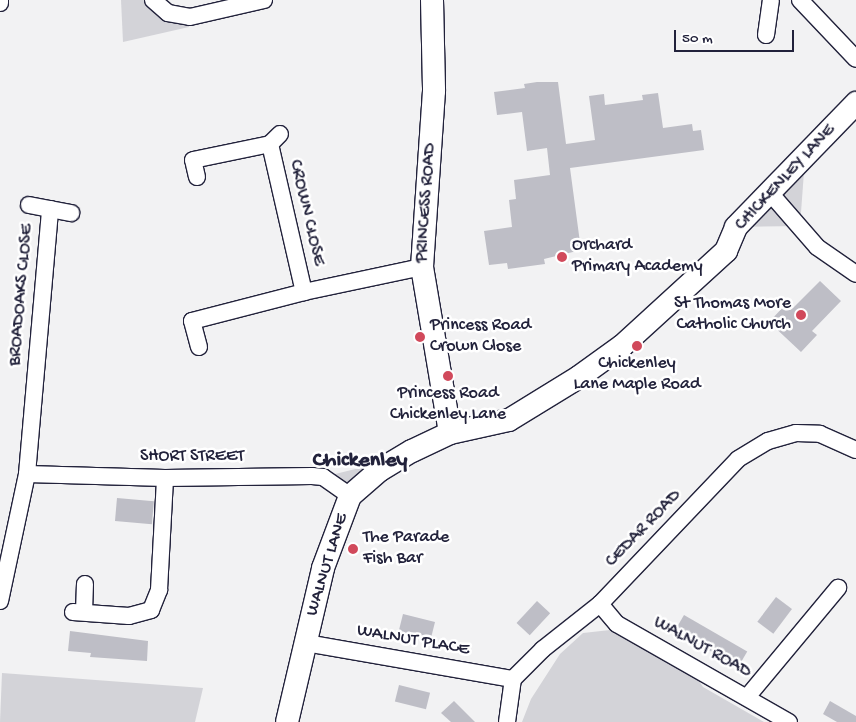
<!DOCTYPE html>
<html>
<head>
<meta charset="utf-8">
<style>
  body { margin:0 }
  #map { position:relative; width:856px; height:722px; overflow:hidden; background:#f2f2f3; font-family:"Gochi Hand",sans-serif }
  div>[style] { position:absolute }
  [style*='--x'] { left:calc(var(--x)*1px); top:calc(var(--y)*1px); width:calc(var(--w)*1px); rotate:calc(var(--a)*1deg) }
  .green>* { inset:0; background:#d3d3d8 }
  .building>* { inset:0; background:#bebec6; transform-origin:0 0 }
  .roads { filter:drop-shadow(1px 0 #22223b) drop-shadow(-1px 0 #22223b) drop-shadow(0 1px #22223b) drop-shadow(0 -1px #22223b) }
  .street>* { height:16px; margin:-8px; padding:0 8px; transform-origin:8px; border-radius:8px; background:#fff }
  .secondary>* { height:22px; margin:-11px; padding:0 11px; transform-origin:11px; border-radius:11px; background:#fff }
  .dots>* { width:14px; height:14px; translate:-50% -50%; box-sizing:border-box; border:2px solid #fff; border-radius:50% }
  span { translate:-50% -50%; white-space:nowrap; text-align:center; line-height:1.15; -webkit-text-stroke:5px #fff; paint-order:stroke }
  .street-label { font-size:18px; color:#22223b }
  .poi-label { font-size:18px; color:#22223b }
  .left { translate:0 -50%; text-align:left }
  .right { translate:-100% -50%; text-align:right }
  .district-label { font-size:22px; color:#22223b; font-weight:700 }
  .scale { position:absolute; left:674px; top:30px; width:120px; height:22px; box-sizing:border-box; border:2px solid #22223b; border-top:0; padding-left:6px; font-size:15px; line-height:18px; white-space:nowrap; color:#22223b; -webkit-text-stroke:4px #fff; paint-order:stroke }
</style>
</head>
<body>
<div id="map">
  <div class="green">
    <div style="clip-path:polygon(121px 0,153px 0,190px 17px,189px 27px,123px 42px)"></div>
    <div style="clip-path:polygon(805px 158px,800px 226px,736px 227px)"></div>
    <div style="clip-path:polygon(400px 458px,350px 496px,323px 477px)"></div>
    <div style="clip-path:polygon(610px 630px,697px 678px,703px 687px,764px 722px,522px 722px,531px 699px,560px 654px,583px 633px)"></div>
    <div style="clip-path:polygon(2px 673px,203px 688px,195px 722px,0 722px)"></div>
  </div>
  <div class="building">
    <div style="clip-path:polygon(537px 82px,558px 82px,566px 144px,595px 140px,589px 96px,604px 94px,605px 105px,643px 100px,642px 95px,658px 93px,663px 128px,692px 124px,693px 131px,701px 130px,704px 150px,570px 168px,581px 250px,544px 259px,545px 264px,508px 269px,507px 263px,489px 265px,484px 231px,512px 227px,509px 200px,516px 199px,514px 180px,550px 175px,547px 148px,527px 151px,522px 112px,497px 115px,494px 92px,525px 88px,524px 84px)"></div>
    <div style="clip-path:polygon(820px 281px,841px 301px,812px 331px,817px 335px,801px 352px,769px 322px,787px 303px,793px 308px)"></div>
    <div style="left:117px;top:498px;width:37px;height:23px;rotate:5deg"></div>
    <div style="left:776px;top:597px;width:20px;height:31px;rotate:37deg"></div>
    <div style="left:537px;top:601px;width:18px;height:30px;rotate:43deg"></div>
    <div style="left:403px;top:614px;width:33px;height:19px;rotate:14deg"></div>
    <div style="left:684px;top:615px;width:73px;height:18px;rotate:30deg"></div>
    <div style="clip-path:polygon(70px 631px,148px 641px,147px 661px,90px 657px,91px 653px,68px 651px)"></div>
    <div style="left:399px;top:685px;width:32px;height:17px;rotate:14deg"></div>
    <div style="clip-path:polygon(454px 701px,475px 722px,451px 722px,441px 713px)"></div>
    <div style="clip-path:polygon(830px 701px,856px 716px,856px 722px,837px 722px,823px 714px)"></div>
  </div>
  <div class="roads">
    <div class="street">
      <div style="--x:153;--y:0;--w:20;--a:41"></div>
      <div style="--x:168;--y:13;--w:22;--a:10"></div>
      <div style="--x:190;--y:17;--w:76;--a:-12.9"></div>
      <div style="--x:800;--y:0;--w:81;--a:46.5"></div>
      <div style="--x:0;--y:3;--w:3;--a:-90"></div>
      <div style="--x:766;--y:35;--w:35;--a:-82"></div>
      <div style="--x:270;--y:144;--w:152;--a:77.1"></div>
      <div style="--x:197;--y:177;--w:17;--a:-103"></div>
      <div style="--x:193;--y:160;--w:79;--a:-11.7"></div>
      <div style="--x:270;--y:144;--w:14;--a:-45"></div>
      <div style="--x:771;--y:194;--w:70;--a:49"></div>
      <div style="--x:817;--y:247;--w:47;--a:34.7"></div>
      <div style="--x:29;--y:205;--w:43;--a:10.8"></div>
      <div style="--x:199;--y:347;--w:27;--a:-105"></div>
      <div style="--x:192;--y:321;--w:116;--a:-14.5"></div>
      <div style="--x:304;--y:292;--w:121;--a:-12"></div>
      <div style="--x:27;--y:474;--w:138;--a:1.7"></div>
      <div style="--x:165;--y:478;--w:147;--a:-0.8"></div>
      <div style="--x:312;--y:476;--w:11;--a:5"></div>
      <div style="--x:323;--y:477;--w:33;--a:35"></div>
      <div style="--x:0;--y:601;--w:130;--a:-78"></div>
      <div style="--x:27;--y:474;--w:266;--a:-85"></div>
      <div style="--x:600;--y:604;--w:26;--a:50"></div>
      <div style="--x:617;--y:624;--w:198;--a:29.7"></div>
      <div style="--x:73;--y:612;--w:56;--a:4.1"></div>
      <div style="--x:129;--y:616;--w:23;--a:-15"></div>
      <div style="--x:151;--y:610;--w:22;--a:-68"></div>
      <div style="--x:159;--y:590;--w:112;--a:-86.9"></div>
      <div style="--x:84;--y:612;--w:28;--a:-88"></div>
      <div style="--x:306;--y:643;--w:210;--a:9.9"></div>
      <div style="--x:748;--y:696;--w:141;--a:-50.2"></div>
      <div style="--x:507;--y:722;--w:43;--a:-82.1"></div>
      <div style="--x:513;--y:679;--w:42;--a:-45"></div>
      <div style="--x:543;--y:649;--w:73;--a:-38.3"></div>
      <div style="--x:600;--y:604;--w:200;--a:-46.4"></div>
      <div style="--x:738;--y:459;--w:35;--a:-31"></div>
      <div style="--x:768;--y:441;--w:29;--a:-16"></div>
      <div style="--x:796;--y:433;--w:24;--a:2"></div>
      <div style="--x:820;--y:434;--w:39;--a:24"></div>
    </div>
    <div class="secondary">
      <div style="--x:432;--y:0;--w:91;--a:88.7"></div>
      <div style="--x:434;--y:91;--w:176;--a:93.9"></div>
      <div style="--x:422;--y:267;--w:168;--a:80.4"></div>
      <div style="--x:287;--y:722;--w:158;--a:-76.8"></div>
      <div style="--x:323;--y:568;--w:77;--a:-69.4"></div>
      <div style="--x:350;--y:496;--w:40;--a:-41"></div>
      <div style="--x:380;--y:470;--w:37;--a:-31"></div>
      <div style="--x:412;--y:451;--w:42;--a:-25.3"></div>
      <div style="--x:450;--y:433;--w:60;--a:-12.4"></div>
      <div style="--x:509;--y:420;--w:82;--a:-31.6"></div>
      <div style="--x:579;--y:377;--w:53;--a:-35.8"></div>
      <div style="--x:622;--y:346;--w:141;--a:-42.4"></div>
      <div style="--x:726;--y:251;--w:26;--a:-67"></div>
      <div style="--x:736;--y:227;--w:173;--a:-45.9"></div>
    </div>
  </div>
  <div class="dots">
    <div style="left:562px;top:257px;background:#d1495b"></div>
    <div style="left:801px;top:315px;background:#d1495b"></div>
    <div style="left:420px;top:337px;background:#d1495b"></div>
    <div style="left:637px;top:346px;background:#d1495b"></div>
    <div style="left:448px;top:376px;background:#d1495b"></div>
    <div style="left:353px;top:549px;background:#d1495b"></div>
  </div>
  <div class="street-label">
    <span style="left:786px;top:178px;rotate:-47deg">CHICKENLEY LANE</span>
    <span style="left:427px;top:203px;rotate:-86deg">PRINCESS ROAD</span>
    <span style="left:306px;top:213px;rotate:77deg">CROWN CLOSE</span>
    <span style="left:22px;top:295px;rotate:-85deg">BROADOAKS CLOSE</span>
    <span style="left:192px;top:457px">SHORT STREET</span>
    <span style="left:644px;top:529px;rotate:-46deg">CEDAR ROAD</span>
    <span style="left:328px;top:565px;rotate:-73deg">WALNUT LANE</span>
    <span style="left:413px;top:641px;rotate:10deg">WALNUT PLACE</span>
    <span style="left:702px;top:648px;rotate:29deg">WALNUT ROAD</span>
  </div>
  <div class="poi-label">
    <span class="left" style="left:572px;top:257px">Orchard<br>Primary Academy</span>
    <span class="right" style="left:791px;top:315px">St Thomas More<br>Catholic Church</span>
    <span class="left" style="left:430px;top:337px">Princess Road<br>Crown Close</span>
    <span style="left:637px;top:375px">Chickenley<br>Lane Maple Road</span>
    <span style="left:448px;top:405px">Princess Road<br>Chickenley Lane</span>
    <span class="left" style="left:363px;top:549px">The Parade<br>Fish Bar</span>
  </div>
  <div class="district-label">
    <span style="left:360px;top:462px">Chickenley</span>
  </div>
  <div class="scale">50 m</div>
</div>
</body>
</html>
